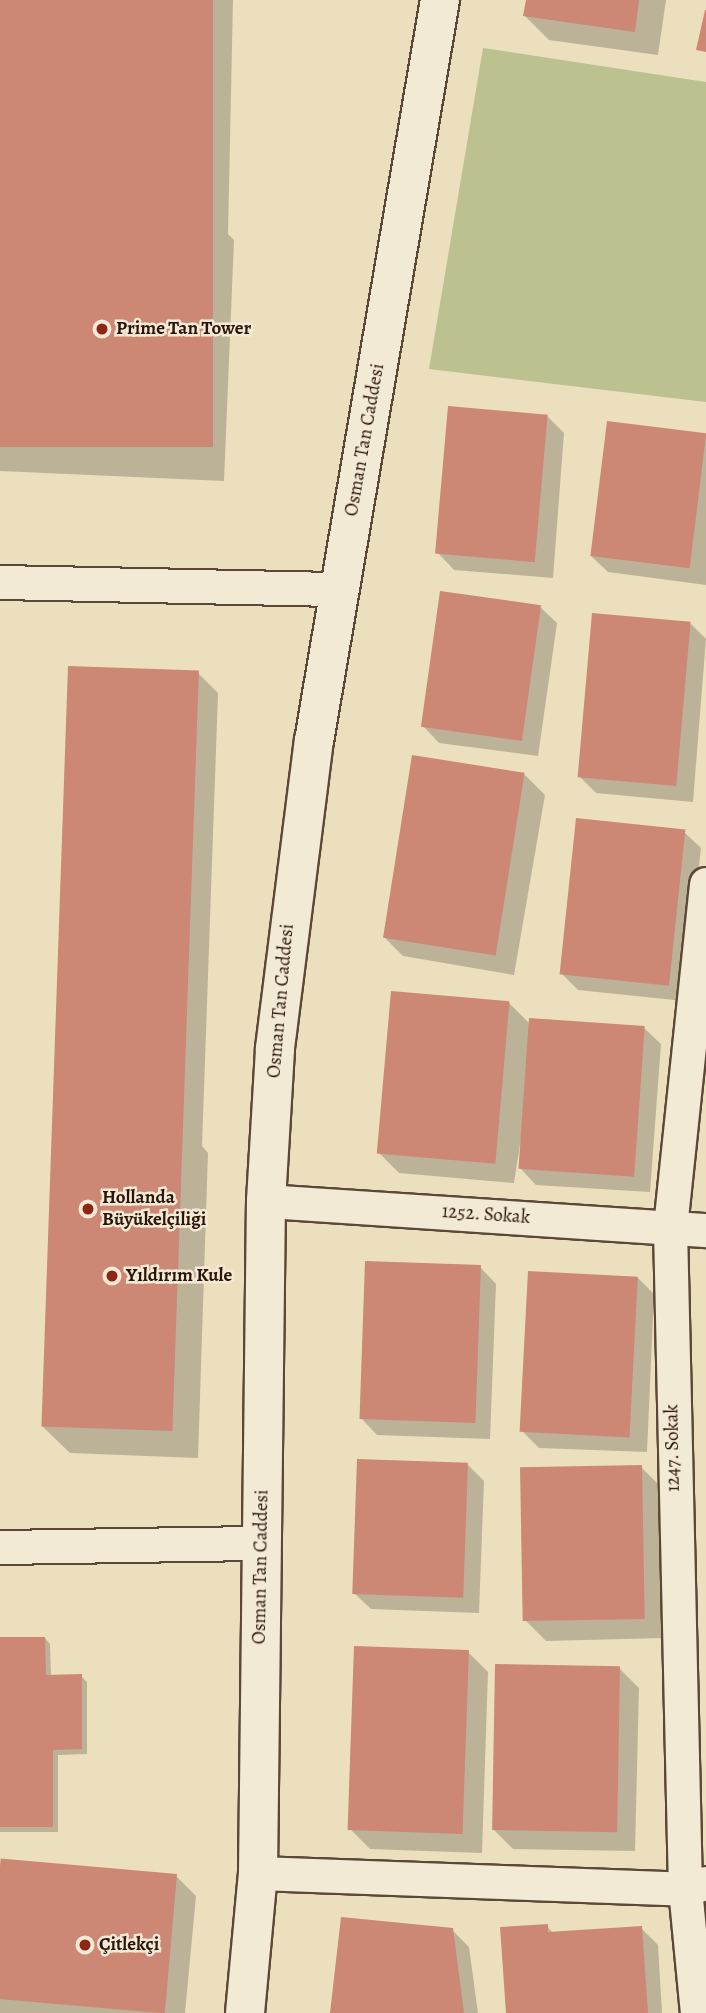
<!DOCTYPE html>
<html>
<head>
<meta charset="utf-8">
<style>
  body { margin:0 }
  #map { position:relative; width:706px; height:2013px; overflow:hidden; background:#ecdfbe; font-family:Alegreya,serif }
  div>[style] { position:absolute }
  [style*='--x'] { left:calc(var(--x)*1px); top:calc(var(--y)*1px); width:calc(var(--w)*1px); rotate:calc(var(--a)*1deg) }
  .green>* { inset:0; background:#bbc18f }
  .shadow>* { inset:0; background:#0003 }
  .building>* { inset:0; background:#cc8775; transform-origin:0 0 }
  .roads { filter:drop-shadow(2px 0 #5b4836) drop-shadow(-2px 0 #5b4836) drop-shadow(0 2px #5b4836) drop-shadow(0 -2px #5b4836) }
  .minor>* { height:33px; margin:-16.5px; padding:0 16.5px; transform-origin:16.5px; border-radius:16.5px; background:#f3ead5 }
  .tertiary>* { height:38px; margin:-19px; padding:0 19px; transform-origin:19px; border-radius:19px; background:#f3ead5 }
  .dots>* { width:19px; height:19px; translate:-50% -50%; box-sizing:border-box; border:4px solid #f3ead5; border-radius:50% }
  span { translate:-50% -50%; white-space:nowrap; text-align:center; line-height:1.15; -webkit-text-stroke:5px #f3ead5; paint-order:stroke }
  .poi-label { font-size:19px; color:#2b1509; font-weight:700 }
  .left { translate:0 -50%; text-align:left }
  .street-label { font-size:19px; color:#2b1509 }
</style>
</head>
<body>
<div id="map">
  <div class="green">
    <div style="clip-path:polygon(483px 48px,706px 82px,706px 402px,429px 369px)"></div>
  </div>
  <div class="shadow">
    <div style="clip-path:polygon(1px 0,233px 0,228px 234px,234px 240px,224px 481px,0 471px)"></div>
    <div style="clip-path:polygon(527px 0,666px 0,658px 55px,549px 40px,525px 16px)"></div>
    <div style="clip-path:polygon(547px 416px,564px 433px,553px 578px,454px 570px,438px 553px)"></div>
    <div style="clip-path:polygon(609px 423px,706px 435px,706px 585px,608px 572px,591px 556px)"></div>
    <div style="clip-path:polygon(540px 607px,557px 623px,538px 756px,439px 743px,423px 726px)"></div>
    <div style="clip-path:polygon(691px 624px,706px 639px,693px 802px,596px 793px,579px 776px)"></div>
    <div style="clip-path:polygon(198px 673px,218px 693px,202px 1146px,208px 1153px,198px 1458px,70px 1453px,43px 1427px)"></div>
    <div style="clip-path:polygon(525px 775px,545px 795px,514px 975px,403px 956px,383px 936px)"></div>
    <div style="clip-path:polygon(684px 832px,701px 848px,684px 1001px,578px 990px,561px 973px)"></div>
    <div style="clip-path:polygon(509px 1003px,530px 1024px,644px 1028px,661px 1044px,650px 1192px,536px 1185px,520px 1168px,523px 1125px,514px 1183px,399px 1173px,379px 1153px)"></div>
    <div style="clip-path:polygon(480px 1267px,496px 1284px,490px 1439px,377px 1435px,361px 1418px)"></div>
    <div style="clip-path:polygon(637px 1277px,654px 1294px,647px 1452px,539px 1448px,522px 1431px)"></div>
    <div style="clip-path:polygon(467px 1464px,484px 1481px,479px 1613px,371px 1609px,354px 1593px)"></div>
    <div style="clip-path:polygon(641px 1467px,661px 1487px,665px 1638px,546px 1641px,526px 1621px)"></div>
    <div style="clip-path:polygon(45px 1638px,50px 1644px,51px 1676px,81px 1676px,87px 1682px,87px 1754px,58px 1755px,58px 1832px,0 1832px,0 1639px)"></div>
    <div style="clip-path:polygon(468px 1652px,488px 1672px,482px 1853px,370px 1849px,350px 1829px)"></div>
    <div style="clip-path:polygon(619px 1668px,639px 1688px,635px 1851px,513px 1849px,493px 1829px)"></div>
    <div style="clip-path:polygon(176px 1876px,196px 1896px,185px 2013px,0 2013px,0 1879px)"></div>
    <div style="clip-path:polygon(547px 1926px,554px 1934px,641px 1928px,658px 1945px,662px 2013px,508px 2013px)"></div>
    <div style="clip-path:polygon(452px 1930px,469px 1947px,478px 2013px,332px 2013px)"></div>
  </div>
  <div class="building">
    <div style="left:0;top:0;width:213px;height:447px"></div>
    <div style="clip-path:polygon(526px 0,639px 0,635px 32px,523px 16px)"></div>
    <div style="clip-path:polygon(705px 10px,706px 10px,706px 52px,696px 50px)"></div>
    <div style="left:448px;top:406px;width:100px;height:148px;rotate:5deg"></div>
    <div style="left:607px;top:421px;width:100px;height:136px;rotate:7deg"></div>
    <div style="left:440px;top:591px;width:102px;height:137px;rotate:8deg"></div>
    <div style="left:592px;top:613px;width:99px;height:165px;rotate:5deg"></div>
    <div style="left:68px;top:666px;width:131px;height:761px;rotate:2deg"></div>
    <div style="left:412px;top:755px;width:114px;height:185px;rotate:9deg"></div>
    <div style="left:576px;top:818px;width:110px;height:157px;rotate:6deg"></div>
    <div style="left:391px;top:991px;width:119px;height:163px;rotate:5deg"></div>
    <div style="left:529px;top:1018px;width:116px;height:151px;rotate:4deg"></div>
    <div style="left:365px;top:1261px;width:116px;height:158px;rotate:2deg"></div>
    <div style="left:528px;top:1271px;width:110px;height:161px;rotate:3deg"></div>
    <div style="left:357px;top:1459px;width:111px;height:135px;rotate:2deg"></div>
    <div style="left:642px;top:1465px;width:154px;height:122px;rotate:89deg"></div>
    <div style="clip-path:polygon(0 1637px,45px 1637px,46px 1675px,82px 1674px,82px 1749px,53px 1750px,53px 1827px,0 1827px)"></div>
    <div style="left:354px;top:1646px;width:115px;height:184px;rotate:2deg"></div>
    <div style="left:495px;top:1664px;width:125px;height:166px;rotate:1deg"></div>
    <div style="left:177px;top:1874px;width:140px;height:177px;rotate:95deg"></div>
    <div style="clip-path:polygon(341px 1917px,453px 1928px,464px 2013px,330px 2013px)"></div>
    <div style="clip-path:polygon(548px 1924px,548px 1932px,642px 1926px,648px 2013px,506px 2013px,500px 1927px)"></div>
  </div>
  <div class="roads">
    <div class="minor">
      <div style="--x:0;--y:582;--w:338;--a:1.2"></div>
      <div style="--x:266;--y:1201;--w:441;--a:3.8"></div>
      <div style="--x:0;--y:1547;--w:261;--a:-0.9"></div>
      <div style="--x:258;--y:1873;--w:427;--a:2.1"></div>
      <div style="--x:685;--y:1889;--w:22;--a:-16"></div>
      <div style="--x:697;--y:2013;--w:125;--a:-95.5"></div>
      <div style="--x:685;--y:1889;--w:662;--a:-91.3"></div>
      <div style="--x:670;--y:1227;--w:345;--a:-84"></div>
    </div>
    <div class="tertiary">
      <div style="--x:245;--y:2013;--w:141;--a:-84.7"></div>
      <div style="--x:258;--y:1873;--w:672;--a:-89.32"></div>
      <div style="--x:266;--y:1201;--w:153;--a:-86.6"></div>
      <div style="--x:275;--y:1048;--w:309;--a:-82.8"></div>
      <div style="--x:314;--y:741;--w:752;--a:-80.35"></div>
    </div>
  </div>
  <div class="dots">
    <div style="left:102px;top:329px;background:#8f2418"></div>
    <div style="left:88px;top:1209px;background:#8f2418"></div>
    <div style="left:112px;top:1276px;background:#8f2418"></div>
    <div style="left:85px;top:1945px;background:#8f2418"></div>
  </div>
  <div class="poi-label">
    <span class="left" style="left:116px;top:329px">Prime Tan Tower</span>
    <span class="left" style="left:102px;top:1209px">Hollanda<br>Büyükelçiliği</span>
    <span class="left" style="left:126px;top:1276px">Yıldırım Kule</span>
    <span class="left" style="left:99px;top:1945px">Çitlekçi</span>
  </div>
  <div class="street-label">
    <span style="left:365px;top:440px;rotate:-80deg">Osman Tan Caddesi</span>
    <span style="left:281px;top:1001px;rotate:-85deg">Osman Tan Caddesi</span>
    <span style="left:486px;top:1215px;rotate:4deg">1252. Sokak</span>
    <span style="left:673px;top:1448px;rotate:-91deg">1247. Sokak</span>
    <span style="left:261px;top:1567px;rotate:-89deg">Osman Tan Caddesi</span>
  </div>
</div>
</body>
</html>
